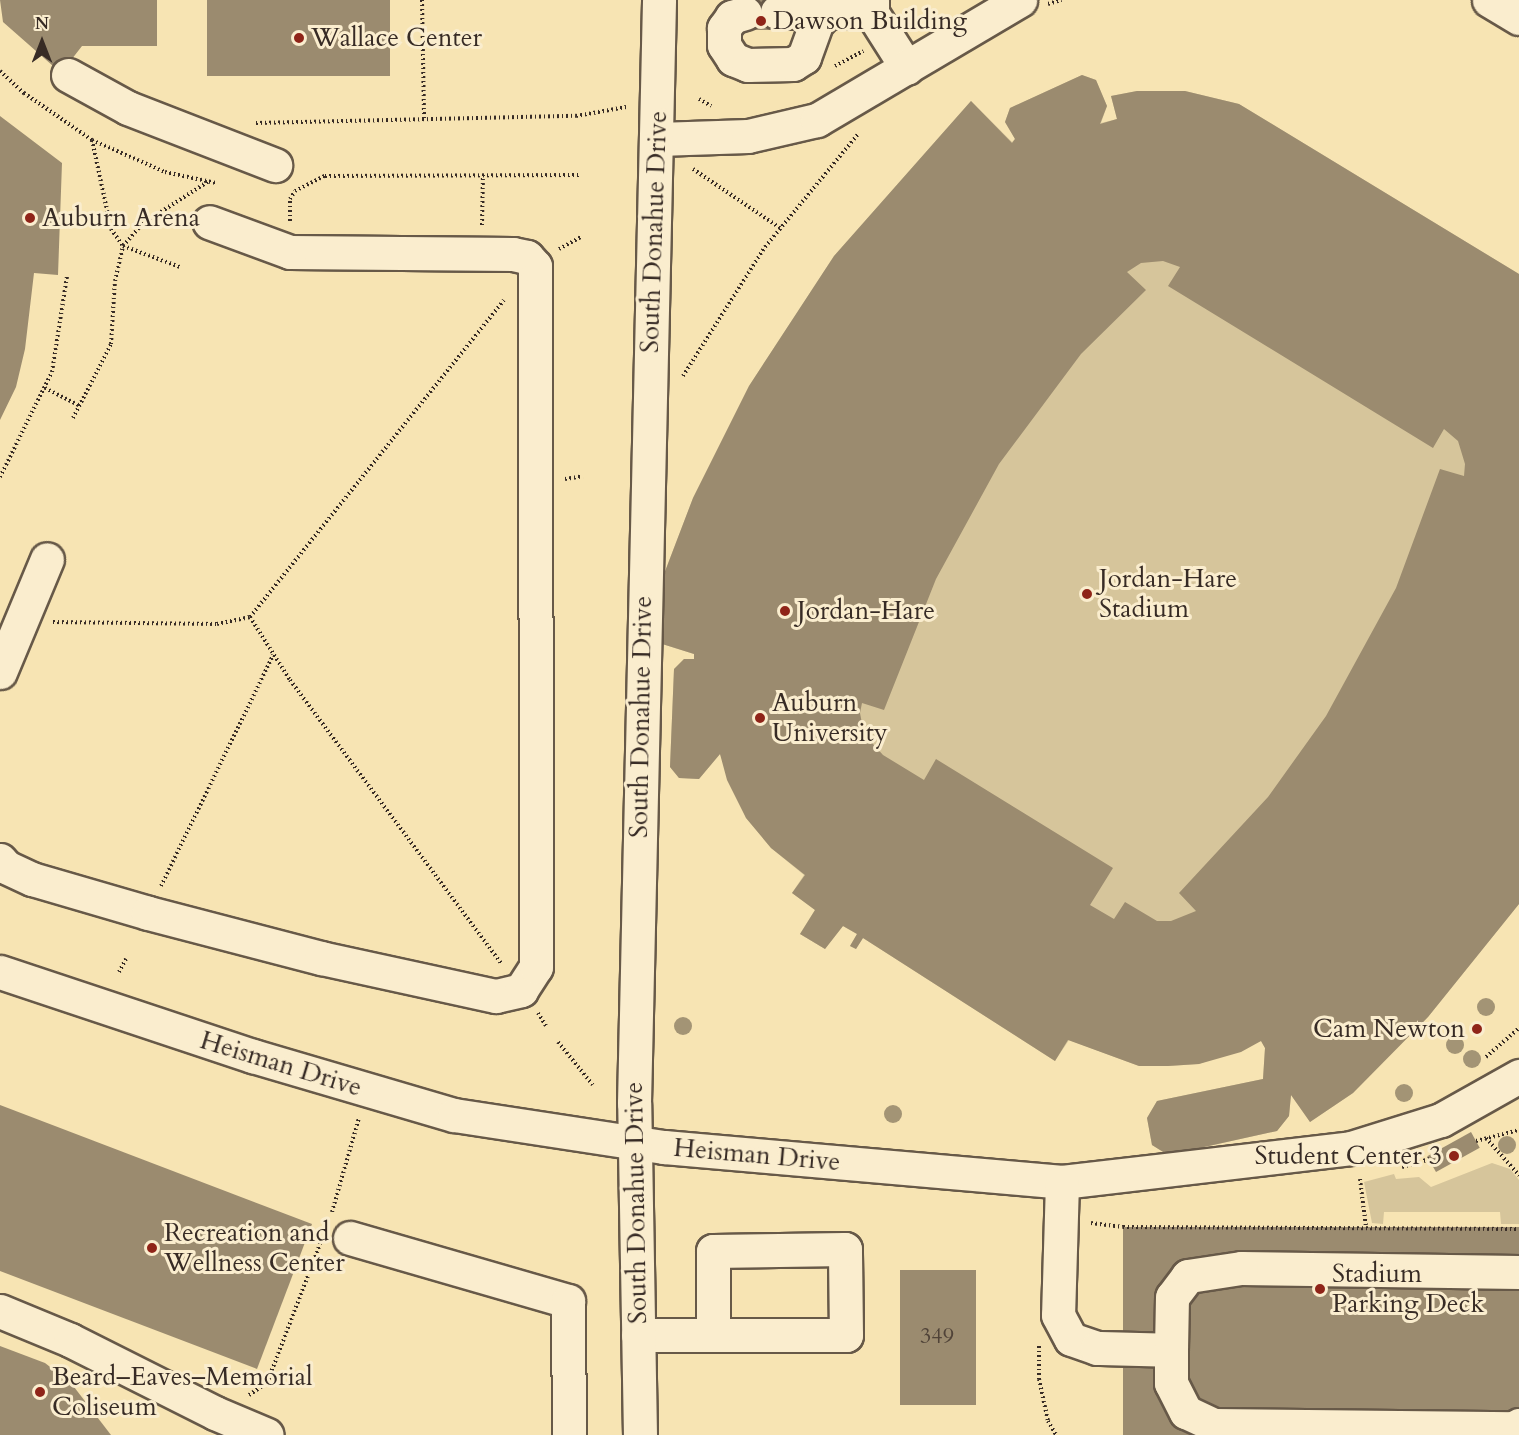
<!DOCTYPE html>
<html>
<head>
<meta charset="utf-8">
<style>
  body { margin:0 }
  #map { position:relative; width:1519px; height:1435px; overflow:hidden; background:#f7e4b3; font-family:Cardo,serif }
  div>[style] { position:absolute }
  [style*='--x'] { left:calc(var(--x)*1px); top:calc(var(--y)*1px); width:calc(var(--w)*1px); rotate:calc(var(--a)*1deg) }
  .green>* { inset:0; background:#d6c59b }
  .building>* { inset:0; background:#9b8b6f; transform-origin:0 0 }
  .path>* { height:4px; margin-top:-2px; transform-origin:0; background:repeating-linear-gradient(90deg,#372b25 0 1.5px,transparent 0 4.5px) }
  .roads { filter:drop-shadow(2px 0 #675948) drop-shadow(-2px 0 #675948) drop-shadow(0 2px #675948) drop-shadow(0 -2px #675948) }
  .minor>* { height:33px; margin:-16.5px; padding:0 16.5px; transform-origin:16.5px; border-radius:16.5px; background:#faedce }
  .trees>* { width:18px; height:18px; margin:-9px; border-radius:50%; background:#a39475 }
  .dots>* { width:16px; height:16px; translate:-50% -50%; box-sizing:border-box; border:3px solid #faedce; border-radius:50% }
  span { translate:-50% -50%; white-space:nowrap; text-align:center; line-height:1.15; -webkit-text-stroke:6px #faedce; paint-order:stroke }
  .number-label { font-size:22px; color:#504338 }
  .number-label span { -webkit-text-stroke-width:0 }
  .poi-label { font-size:26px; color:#372b25 }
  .left { translate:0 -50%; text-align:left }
  .right { translate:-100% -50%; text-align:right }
  .street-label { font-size:26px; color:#372b25 }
  .north { position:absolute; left:12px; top:12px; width:60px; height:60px; -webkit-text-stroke:4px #faedce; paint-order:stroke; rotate:0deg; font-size:16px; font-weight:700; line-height:24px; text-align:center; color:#372b25 }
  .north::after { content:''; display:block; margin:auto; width:21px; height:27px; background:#372b25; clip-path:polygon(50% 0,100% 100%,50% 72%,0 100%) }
</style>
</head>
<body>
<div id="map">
  <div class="green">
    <div style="clip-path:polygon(1082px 75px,1096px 80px,1107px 106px,1101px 123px,1117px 119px,1111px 96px,1137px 91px,1185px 91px,1239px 104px,1519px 274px,1519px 904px,1428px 1017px,1353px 1093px,1310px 1122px,1291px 1095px,1289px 1116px,1277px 1131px,1168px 1155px,1152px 1145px,1147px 1118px,1157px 1101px,1263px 1079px,1265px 1048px,1261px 1041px,1199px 1064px,1168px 1066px,1139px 1066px,1069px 1040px,1055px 1061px,863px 938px,856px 949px,850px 946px,857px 934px,843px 926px,825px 949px,800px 934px,815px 910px,792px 893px,804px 875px,771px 848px,746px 818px,720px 754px,699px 779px,679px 778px,670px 767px,674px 669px,684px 659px,694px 659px,694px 654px,640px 637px,693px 498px,749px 386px,834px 256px,971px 101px,1012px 142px,1015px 139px,1005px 122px,1010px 108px)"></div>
    <div style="clip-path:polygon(1492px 1163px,1510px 1169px,1519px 1180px,1519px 1224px,1501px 1224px,1500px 1212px,1384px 1212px,1383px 1224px,1372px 1223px,1364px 1182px,1394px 1174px,1396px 1179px,1419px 1177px,1431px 1187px)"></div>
  </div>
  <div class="building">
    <div style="clip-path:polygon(0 0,157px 0,157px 46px,82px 46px,61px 73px,3px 22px)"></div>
    <div style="left:207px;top:0;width:183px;height:76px"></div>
    <div style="left:745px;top:0;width:31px;height:30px"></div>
    <div style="clip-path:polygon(evenodd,1082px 75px,1096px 80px,1107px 106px,1100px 124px,1117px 119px,1111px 96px,1137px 91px,1185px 91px,1239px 104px,1519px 274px,1519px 904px,1428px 1017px,1353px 1093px,1310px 1122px,1291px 1095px,1289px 1116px,1277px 1131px,1168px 1155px,1152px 1145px,1147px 1118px,1157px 1101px,1263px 1079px,1265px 1048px,1261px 1041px,1241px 1052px,1199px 1064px,1168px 1066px,1139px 1066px,1068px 1040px,1055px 1061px,863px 938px,856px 949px,850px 946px,857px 934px,843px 926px,825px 949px,800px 934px,815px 910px,792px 893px,805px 875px,771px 848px,746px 818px,727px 780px,720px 754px,699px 779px,679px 778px,670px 767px,674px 669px,684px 659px,694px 659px,694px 654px,640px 637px,693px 498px,749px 386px,834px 256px,971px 101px,1012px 143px,1015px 139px,1005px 122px,1010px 108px,1082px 75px,1163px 261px,1180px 267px,1168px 286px,1433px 448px,1444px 429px,1458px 441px,1465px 464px,1464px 476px,1440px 469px,1396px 588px,1326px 716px,1268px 797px,1179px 893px,1196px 911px,1171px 921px,1157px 921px,1125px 902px,1114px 919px,1090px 905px,1113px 868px,936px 759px,924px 780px,883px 755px,864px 734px,860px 713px,862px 703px,884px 710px,936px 579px,999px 464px,1081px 354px,1146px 290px,1127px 272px,1141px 263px,1163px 261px)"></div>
    <div style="clip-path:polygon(0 116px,62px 163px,58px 275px,34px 273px,25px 349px,16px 387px,0 420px)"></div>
    <div style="clip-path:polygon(0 1105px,312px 1224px,257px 1369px,0 1271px)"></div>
    <div style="left:1471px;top:1132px;width:18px;height:50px;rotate:61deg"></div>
    <div style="left:1123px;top:1227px;width:396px;height:208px"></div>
    <div style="left:900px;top:1270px;width:76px;height:135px"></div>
    <div style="clip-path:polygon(0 1346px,45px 1363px,71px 1383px,111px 1435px,0 1435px)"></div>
  </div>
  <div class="path">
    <div style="--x:422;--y:0;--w:120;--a:89"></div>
    <div style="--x:1048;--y:4;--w:14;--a:-17"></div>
    <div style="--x:835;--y:66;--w:32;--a:-28"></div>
    <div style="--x:0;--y:71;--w:33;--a:43"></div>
    <div style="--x:24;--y:93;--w:83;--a:34.7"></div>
    <div style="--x:92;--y:140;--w:80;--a:23.7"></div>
    <div style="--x:165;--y:172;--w:52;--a:12.2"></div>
    <div style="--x:699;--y:99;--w:14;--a:30"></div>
    <div style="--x:256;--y:123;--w:320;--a:-1.3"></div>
    <div style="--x:576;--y:116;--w:51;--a:-10.2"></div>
    <div style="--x:92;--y:140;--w:91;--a:77.9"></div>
    <div style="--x:111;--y:229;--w:21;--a:55"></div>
    <div style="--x:123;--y:246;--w:61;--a:20.2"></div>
    <div style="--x:693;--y:169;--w:105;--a:34.1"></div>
    <div style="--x:290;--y:221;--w:22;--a:-90"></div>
    <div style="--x:290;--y:199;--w:9;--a:-58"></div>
    <div style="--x:295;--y:191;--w:34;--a:-27"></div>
    <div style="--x:325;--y:176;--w:256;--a:-0.2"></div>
    <div style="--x:482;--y:225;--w:50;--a:-88.9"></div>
    <div style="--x:559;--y:249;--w:26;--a:-29"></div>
    <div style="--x:683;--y:376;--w:153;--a:-57.6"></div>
    <div style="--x:765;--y:247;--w:148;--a:-50.5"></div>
    <div style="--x:45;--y:388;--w:39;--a:27"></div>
    <div style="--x:73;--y:418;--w:83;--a:-62.8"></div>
    <div style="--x:111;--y:344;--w:63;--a:-86.4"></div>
    <div style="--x:115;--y:281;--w:36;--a:-77"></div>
    <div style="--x:123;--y:246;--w:29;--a:-49"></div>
    <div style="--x:142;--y:224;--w:80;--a:-32.7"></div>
    <div style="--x:0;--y:477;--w:117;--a:-63.7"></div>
    <div style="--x:52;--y:372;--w:97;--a:-81.1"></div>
    <div style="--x:565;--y:479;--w:18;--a:-9"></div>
    <div style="--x:250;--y:617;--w:75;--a:57.6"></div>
    <div style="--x:290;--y:680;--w:354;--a:53.3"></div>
    <div style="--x:53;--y:622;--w:164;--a:0.7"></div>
    <div style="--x:217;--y:624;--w:34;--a:-12"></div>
    <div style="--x:250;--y:617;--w:406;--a:-51.3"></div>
    <div style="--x:161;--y:886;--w:257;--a:-64.1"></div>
    <div style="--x:119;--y:972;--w:15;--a:-62"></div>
    <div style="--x:538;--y:1013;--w:15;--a:58"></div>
    <div style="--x:558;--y:1042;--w:55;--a:50.9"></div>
    <div style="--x:1486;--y:1057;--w:44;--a:-41.3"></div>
    <div style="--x:1486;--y:1138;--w:50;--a:48.3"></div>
    <div style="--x:1476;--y:1141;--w:44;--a:-14.3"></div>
    <div style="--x:1402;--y:1167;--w:29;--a:-16"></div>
    <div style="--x:1360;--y:1179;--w:48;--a:82.9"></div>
    <div style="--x:332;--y:1212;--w:98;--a:-74"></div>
    <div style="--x:1091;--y:1223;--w:32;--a:7"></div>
    <div style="--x:1123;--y:1227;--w:396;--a:0.3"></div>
    <div style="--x:1039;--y:1346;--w:33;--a:90"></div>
    <div style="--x:1039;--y:1379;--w:43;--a:77.9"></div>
    <div style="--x:1048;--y:1421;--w:16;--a:60"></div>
    <div style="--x:249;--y:1395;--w:22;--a:-34"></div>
    <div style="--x:267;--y:1383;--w:149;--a:-69.1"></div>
  </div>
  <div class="roads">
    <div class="minor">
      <div style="--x:872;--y:0;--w:13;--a:90"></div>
      <div style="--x:872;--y:13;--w:65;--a:57.5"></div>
      <div style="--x:1489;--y:0;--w:35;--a:31"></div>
      <div style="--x:777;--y:12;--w:51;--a:-1.1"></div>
      <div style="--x:745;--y:13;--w:14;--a:163"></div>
      <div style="--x:732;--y:17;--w:14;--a:126"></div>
      <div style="--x:724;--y:28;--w:17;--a:90"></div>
      <div style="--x:724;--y:45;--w:17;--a:57"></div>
      <div style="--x:733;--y:59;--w:16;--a:22"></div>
      <div style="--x:748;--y:65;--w:45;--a:-1.3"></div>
      <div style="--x:793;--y:64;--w:13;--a:-32"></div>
      <div style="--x:804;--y:57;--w:37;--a:-70"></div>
      <div style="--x:817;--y:22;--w:16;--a:-45"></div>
      <div style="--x:828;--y:11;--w:44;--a:2.6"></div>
      <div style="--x:68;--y:75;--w:68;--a:28.8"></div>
      <div style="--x:128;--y:108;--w:158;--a:21.2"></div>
      <div style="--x:658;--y:139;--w:90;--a:-1.9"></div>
      <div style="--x:748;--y:136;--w:71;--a:-13.1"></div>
      <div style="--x:817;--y:120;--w:236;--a:-30.6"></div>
      <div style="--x:0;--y:672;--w:122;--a:-67.4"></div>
      <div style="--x:0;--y:860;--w:9;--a:49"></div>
      <div style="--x:6;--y:867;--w:29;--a:25"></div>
      <div style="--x:32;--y:879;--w:121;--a:16.3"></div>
      <div style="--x:148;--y:913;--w:179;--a:14.6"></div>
      <div style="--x:321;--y:958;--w:179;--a:12.3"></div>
      <div style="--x:496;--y:996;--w:26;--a:-13"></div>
      <div style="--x:521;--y:990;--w:27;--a:-57"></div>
      <div style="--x:536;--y:967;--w:701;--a:-90.08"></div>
      <div style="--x:535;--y:266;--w:12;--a:-132"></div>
      <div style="--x:527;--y:257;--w:14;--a:-168"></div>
      <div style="--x:513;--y:254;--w:223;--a:-179.5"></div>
      <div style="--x:290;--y:252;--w:86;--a:-159.7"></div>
      <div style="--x:0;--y:972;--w:267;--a:18.4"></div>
      <div style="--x:253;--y:1056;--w:209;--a:16.4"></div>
      <div style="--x:454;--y:1115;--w:212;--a:8.7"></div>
      <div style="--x:664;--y:1147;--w:400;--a:5"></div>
      <div style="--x:1062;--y:1182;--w:291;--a:-6.7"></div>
      <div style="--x:1351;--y:1148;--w:94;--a:-17.3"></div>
      <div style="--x:1441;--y:1120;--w:90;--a:-29.4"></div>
      <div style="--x:1062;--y:1182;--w:133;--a:91.7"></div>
      <div style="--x:1058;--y:1315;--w:27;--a:62"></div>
      <div style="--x:1071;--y:1339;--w:28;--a:19"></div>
      <div style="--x:1097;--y:1348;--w:74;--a:1.5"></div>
      <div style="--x:350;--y:1238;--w:227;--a:16.1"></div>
      <div style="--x:568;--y:1301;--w:134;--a:89.6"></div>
      <div style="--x:1519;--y:1272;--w:278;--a:-179.2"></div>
      <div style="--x:1241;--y:1268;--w:54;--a:171.4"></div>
      <div style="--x:1188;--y:1276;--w:26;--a:127"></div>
      <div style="--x:1172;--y:1297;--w:53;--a:91.1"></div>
      <div style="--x:1171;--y:1350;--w:33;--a:90"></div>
      <div style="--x:1171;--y:1383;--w:33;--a:63"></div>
      <div style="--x:1186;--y:1412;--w:31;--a:25"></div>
      <div style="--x:1214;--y:1425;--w:300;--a:0.6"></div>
      <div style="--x:1514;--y:1428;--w:6;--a:-31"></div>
      <div style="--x:0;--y:1311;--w:76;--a:22.5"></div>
      <div style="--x:70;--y:1340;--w:162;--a:26.7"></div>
      <div style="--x:215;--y:1413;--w:56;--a:22.9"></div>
      <div style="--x:638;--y:1335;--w:208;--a:0"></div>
      <div style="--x:846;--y:1335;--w:86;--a:-90.7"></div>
      <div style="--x:845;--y:1249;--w:132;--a:179.1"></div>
      <div style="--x:713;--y:1251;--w:84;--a:90"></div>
      <div style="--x:640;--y:1435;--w:332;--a:-91"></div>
      <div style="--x:634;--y:1103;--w:1103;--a:-88.7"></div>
    </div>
  </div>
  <div class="trees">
    <div style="left:1486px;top:1007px"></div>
    <div style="left:683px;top:1026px"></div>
    <div style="left:1455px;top:1045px"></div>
    <div style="left:1472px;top:1059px"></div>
    <div style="left:1404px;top:1093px"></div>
    <div style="left:893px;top:1114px"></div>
    <div style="left:1507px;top:1145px"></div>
  </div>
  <div class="dots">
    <div style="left:761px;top:21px;background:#8f2418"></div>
    <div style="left:299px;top:38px;background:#8f2418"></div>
    <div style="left:30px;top:218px;background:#8f2418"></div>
    <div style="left:1087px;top:594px;background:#8f2418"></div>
    <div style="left:785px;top:611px;background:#8f2418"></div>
    <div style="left:760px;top:718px;background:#8f2418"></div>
    <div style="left:1477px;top:1029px;background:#8f2418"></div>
    <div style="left:1454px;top:1156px;background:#8f2418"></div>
    <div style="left:152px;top:1248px;background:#8f2418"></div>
    <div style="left:1320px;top:1289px;background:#8f2418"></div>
    <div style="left:40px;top:1392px;background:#8f2418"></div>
  </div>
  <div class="number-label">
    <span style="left:937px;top:1337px">349</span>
  </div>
  <div class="poi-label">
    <span class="left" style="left:773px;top:21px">Dawson Building</span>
    <span class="left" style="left:311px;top:38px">Wallace Center</span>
    <span class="left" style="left:42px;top:218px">Auburn Arena</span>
    <span class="left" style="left:1099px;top:594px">Jordan-Hare<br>Stadium</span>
    <span class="left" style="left:797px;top:611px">Jordan-Hare</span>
    <span class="left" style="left:772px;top:718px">Auburn<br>University</span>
    <span class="right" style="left:1465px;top:1029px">Cam Newton</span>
    <span class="right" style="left:1442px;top:1156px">Student Center 3</span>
    <span class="left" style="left:164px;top:1248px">Recreation and<br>Wellness Center</span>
    <span class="left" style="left:1332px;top:1289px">Stadium<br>Parking Deck</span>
    <span class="left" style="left:52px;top:1392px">Beard–Eaves–Memorial<br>Coliseum</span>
  </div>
  <div class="street-label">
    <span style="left:654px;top:232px;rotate:-88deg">South Donahue Drive</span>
    <span style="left:641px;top:717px;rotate:-89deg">South Donahue Drive</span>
    <span style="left:281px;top:1064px;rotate:17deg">Heisman Drive</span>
    <span style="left:757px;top:1155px;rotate:5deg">Heisman Drive</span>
    <span style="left:636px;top:1203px;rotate:-91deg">South Donahue Drive</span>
  </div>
  <div class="north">N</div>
</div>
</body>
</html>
